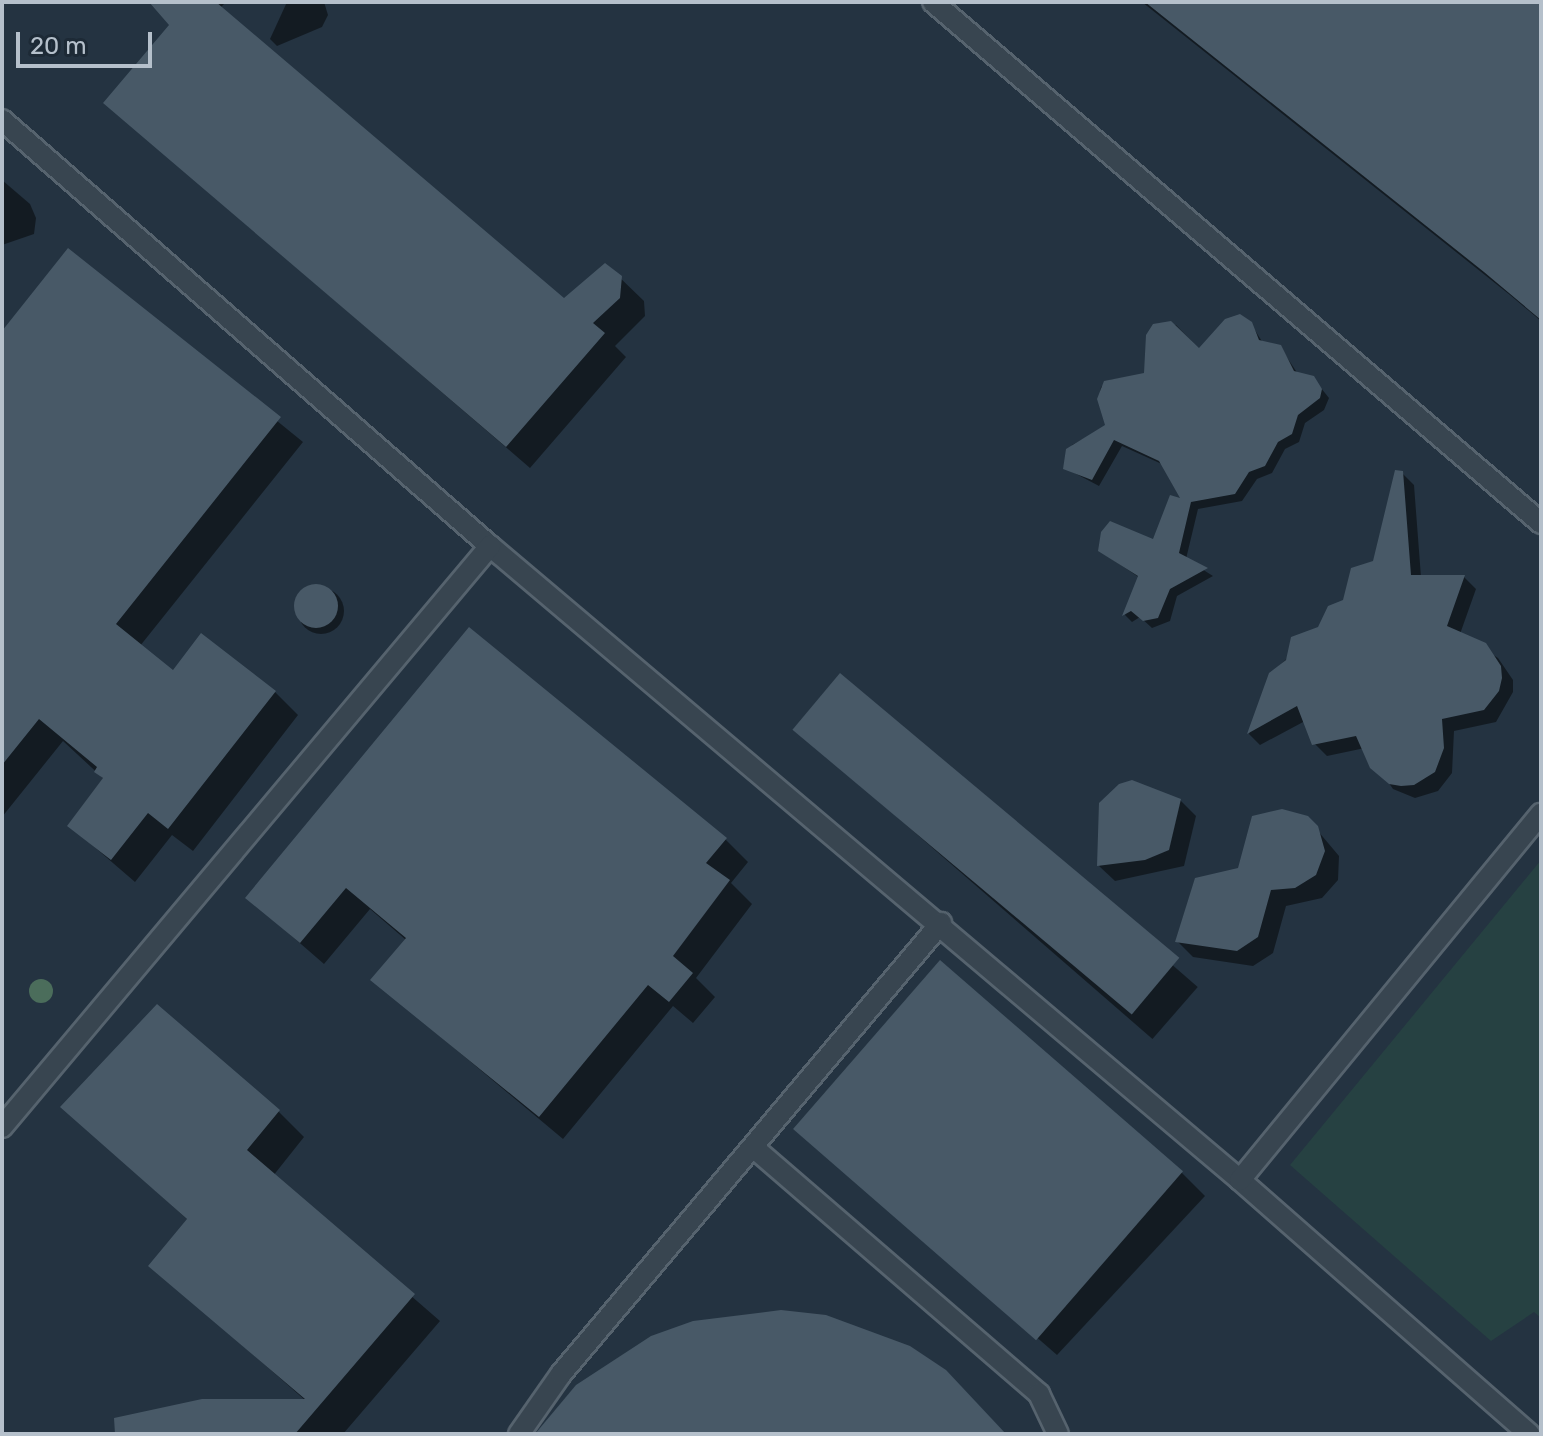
<!DOCTYPE html>
<html>
<head>
<meta charset="utf-8">
<style>
  body { margin:0 }
  #map { position:relative; width:1543px; height:1436px; overflow:hidden; background:#243341; font-family:Rubik,sans-serif }
  div>[style] { position:absolute }
  [style*='--x'] { left:calc(var(--x)*1px); top:calc(var(--y)*1px); width:calc(var(--w)*1px); rotate:calc(var(--a)*1deg) }
  .green>* { inset:0; background:#264142 }
  .shadow>* { inset:0; background:#0007; transform-origin:0 0 }
  .round { border-radius:50% }
  .building>* { inset:0; background:#485967; transform-origin:0 0 }
  .roads { filter:drop-shadow(2px 0 #56636e) drop-shadow(-2px 0 #56636e) drop-shadow(0 2px #56636e) drop-shadow(0 -2px #56636e) }
  .lane>* { height:20px; margin:-10px; padding:0 10px; transform-origin:10px; border-radius:10px; background:#384550 }
  .trees>* { width:24px; height:24px; margin:-12px; border-radius:50%; background:#4b6d5b }
  span { translate:-50% -50%; white-space:nowrap; text-align:center; line-height:1.15; -webkit-text-stroke:7px #1d2a36; paint-order:stroke }
  .frame { position:absolute; inset:0; border:4px solid #b5c0cb; pointer-events:none }
  .scale { position:absolute; left:16px; top:32px; width:136px; height:36px; box-sizing:border-box; border:4px solid #b5c0cb; border-top:0; padding-left:10px; font-size:24px; line-height:28px; white-space:nowrap; color:#b5c0cb; -webkit-text-stroke:6px #1d2a36; paint-order:stroke }
</style>
</head>
<body>
<div id="map">
  <div class="green">
    <div style="clip-path:polygon(1541px 860px,1541px 1318px,1534px 1312px,1491px 1341px,1290px 1165px)"></div>
  </div>
  <div class="shadow">
    <div style="clip-path:polygon(152px 2px,226px 2px,220px 8px,564px 301px,615px 273px,644px 301px,645px 316px,615px 346px,626px 357px,530px 468px,105px 103px,172px 25px)"></div>
    <div style="clip-path:polygon(287px 2px,324px 2px,328px 15px,322px 27px,277px 46px,270px 39px)"></div>
    <div style="clip-path:polygon(1142px 2px,1541px 2px,1541px 321px,1510px 295px)"></div>
    <div style="clip-path:polygon(2px 180px,30px 204px,36px 218px,34px 234px,2px 245px)"></div>
    <div style="clip-path:polygon(68px 251px,303px 442px,140px 646px,173px 673px,275px 692px,298px 715px,193px 851px,172px 835px,135px 882px,70px 826px,105px 780px,63px 741px,2px 817px,2px 334px)"></div>
    <div style="clip-path:polygon(1159px 323px,1176px 325px,1200px 350px,1251px 324px,1263px 343px,1280px 347px,1298px 374px,1313px 378px,1329px 398px,1324px 410px,1305px 423px,1299px 442px,1285px 449px,1272px 473px,1257px 479px,1242px 501px,1198px 509px,1186px 559px,1213px 576px,1177px 596px,1170px 621px,1152px 628px,1140px 617px,1132px 622px,1125px 615px,1140px 578px,1100px 551px,1154px 542px,1184px 502px,1164px 465px,1122px 446px,1099px 486px,1065px 468px,1072px 445px,1107px 426px,1099px 399px,1101px 387px,1110px 380px,1146px 374px,1148px 336px)"></div>
    <div style="clip-path:polygon(1402px 473px,1414px 485px,1421px 577px,1464px 577px,1476px 589px,1460px 634px,1498px 658px,1513px 680px,1513px 692px,1496px 722px,1454px 731px,1452px 773px,1438px 791px,1415px 798px,1393px 789px,1365px 748px,1327px 756px,1314px 743px,1305px 721px,1260px 745px,1249px 734px,1271px 674px,1345px 602px,1375px 562px)"></div>
    <div class="round" style="left:298px;top:588px;width:46px;height:46px"></div>
    <div style="left:840px;top:676px;width:474px;height:69px;rotate:41deg"></div>
    <div style="clip-path:polygon(1180px 800px,1196px 816px,1184px 866px,1115px 881px,1099px 866px)"></div>
    <div style="clip-path:polygon(1307px 818px,1339px 856px,1338px 880px,1322px 898px,1286px 906px,1273px 953px,1253px 966px,1193px 957px,1177px 941px,1239px 870px)"></div>
    <div style="clip-path:polygon(725px 839px,748px 862px,731px 883px,752px 904px,696px 978px,715px 997px,693px 1023px,673px 1006px,563px 1139px,373px 980px,406px 940px,370px 909px,324px 964px,248px 898px)"></div>
    <div style="clip-path:polygon(63px 1107px,278px 1111px,304px 1137px,273px 1176px,440px 1321px,343px 1434px,134px 1434px,306px 1401px,151px 1265px,189px 1221px)"></div>
    <div style="clip-path:polygon(801px 1132px,1182px 1173px,1205px 1196px,1057px 1355px)"></div>
  </div>
  <div class="building">
    <div style="clip-path:polygon(149px 2px,216px 2px,564px 298px,605px 263px,622px 276px,620px 298px,593px 323px,605px 333px,506px 447px,103px 103px,169px 25px)"></div>
    <div style="clip-path:polygon(1145px 2px,1541px 2px,1541px 320px,1484px 272px)"></div>
    <div style="clip-path:polygon(68px 248px,281px 417px,116px 624px,173px 670px,201px 633px,276px 691px,168px 829px,148px 813px,111px 860px,67px 826px,103px 778px,94px 772px,97px 767px,39px 719px,2px 765px,2px 331px)"></div>
    <div style="clip-path:polygon(1240px 314px,1252px 322px,1259px 340px,1281px 345px,1294px 371px,1314px 376px,1322px 389px,1320px 398px,1298px 415px,1292px 434px,1278px 442px,1265px 466px,1249px 472px,1235px 494px,1191px 502px,1179px 553px,1208px 568px,1170px 589px,1158px 618px,1143px 621px,1131px 611px,1122px 616px,1138px 576px,1098px 551px,1101px 532px,1110px 521px,1153px 539px,1170px 495px,1180px 498px,1159px 461px,1114px 440px,1092px 480px,1063px 469px,1066px 449px,1105px 425px,1097px 399px,1104px 381px,1144px 373px,1146px 335px,1153px 324px,1171px 321px,1199px 348px,1225px 319px)"></div>
    <div style="clip-path:polygon(1395px 470px,1403px 471px,1411px 575px,1465px 575px,1447px 626px,1486px 643px,1501px 666px,1502px 678px,1499px 691px,1484px 710px,1442px 719px,1444px 748px,1435px 772px,1414px 785px,1401px 786px,1389px 784px,1370px 768px,1356px 736px,1312px 745px,1297px 706px,1247px 734px,1269px 673px,1286px 660px,1291px 637px,1318px 627px,1328px 606px,1343px 600px,1351px 568px,1373px 561px)"></div>
    <div class="round" style="left:294px;top:584px;width:44px;height:44px"></div>
    <div style="clip-path:polygon(469px 627px,727px 838px,706px 863px,730px 880px,673px 956px,693px 973px,669px 1002px,648px 985px,539px 1117px,370px 980px,406px 938px,346px 888px,300px 943px,245px 898px)"></div>
    <div style="left:840px;top:673px;width:443px;height:74px;rotate:40deg"></div>
    <div style="clip-path:polygon(1132px 780px,1181px 799px,1169px 850px,1145px 860px,1097px 866px,1099px 803px,1119px 784px)"></div>
    <div style="clip-path:polygon(1282px 809px,1308px 816px,1318px 826px,1325px 851px,1316px 875px,1295px 888px,1271px 890px,1258px 937px,1237px 951px,1175px 942px,1195px 878px,1238px 868px,1252px 816px)"></div>
    <div style="left:940px;top:960px;width:322px;height:224px;rotate:41deg"></div>
    <div style="clip-path:polygon(157px 1004px,280px 1110px,247px 1150px,415px 1294px,295px 1434px,115px 1434px,114px 1418px,202px 1399px,305px 1399px,148px 1266px,187px 1219px,60px 1107px)"></div>
    <div style="clip-path:polygon(781px 1310px,826px 1315px,910px 1346px,946px 1370px,1006px 1434px,535px 1434px,576px 1385px,651px 1336px,693px 1321px)"></div>
  </div>
  <div class="roads">
    <div class="lane">
      <div style="--x:933;--y:2;--w:801;--a:40.59"></div>
      <div style="--x:2;--y:120;--w:648;--a:41.12"></div>
      <div style="--x:490;--y:546;--w:982;--a:40.21"></div>
      <div style="--x:1240;--y:1180;--w:385;--a:41.3"></div>
      <div style="--x:2;--y:1127;--w:759;--a:-49.97"></div>
      <div style="--x:753;--y:1147;--w:378;--a:40.8"></div>
      <div style="--x:1039;--y:1394;--w:44;--a:64.6"></div>
      <div style="--x:1240;--y:1180;--w:474;--a:-50.6"></div>
      <div style="--x:519;--y:1434;--w:73;--a:-55"></div>
      <div style="--x:561;--y:1374;--w:590;--a:-49.88"></div>
    </div>
  </div>
  <div class="trees">
    <div style="left:41px;top:991px"></div>
  </div>
  <div class="frame"></div>
  <div class="scale">20 m</div>
</div>
</body>
</html>
